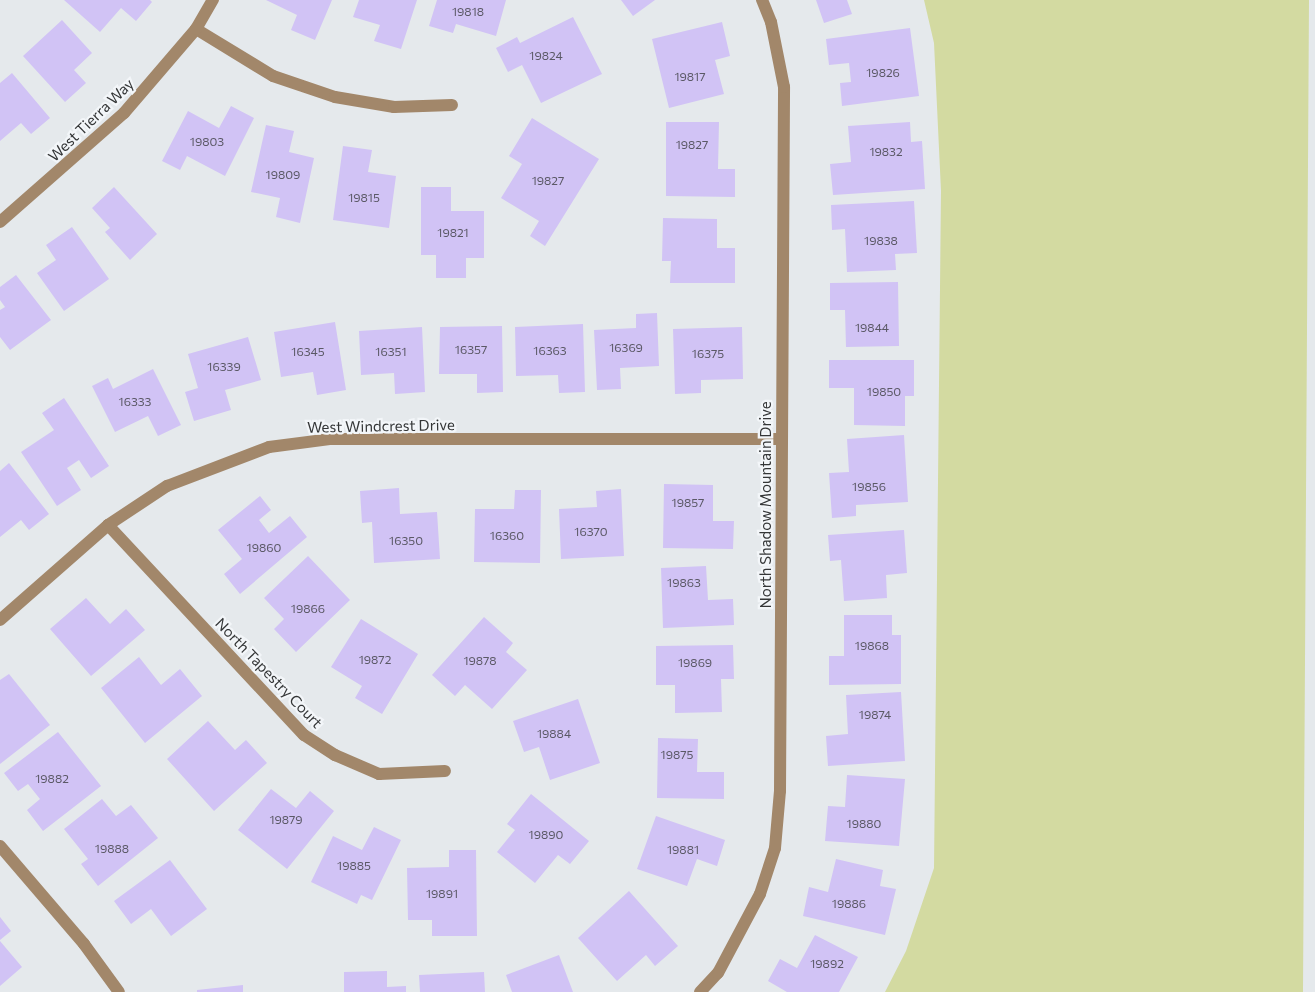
<!DOCTYPE html>
<html>
<head>
<meta charset="utf-8">
<style>
  body { margin:0 }
  #map { position:relative; width:1315px; height:992px; overflow:hidden; background:#e5e9ec; font-family:Commissioner,sans-serif }
  div>[style] { position:absolute }
  [style*='--x'] { left:calc(var(--x)*1px); top:calc(var(--y)*1px); width:calc(var(--w)*1px); rotate:calc(var(--a)*1deg) }
  .green>* { inset:0; background:#d3daa1 }
  .building>* { inset:0; background:#d1c3f5 }
  .minor>* { height:12px; margin:-6px; padding:0 6px; transform-origin:6px; border-radius:6px; background:#a2876a }
  span { translate:-50% -50%; white-space:nowrap; text-align:center; line-height:1.15; -webkit-text-stroke:4.5px #f3f6f9; paint-order:stroke }
  .number-label { font-size:12px; color:#5b5966 }
  .number-label span { -webkit-text-stroke-width:0 }
  .street-label { font-size:15px; color:#343637 }
</style>
</head>
<body>
<div id="map">
  <div class="green">
    <div style="clip-path:polygon(924px 0,1309px 0,1303px 992px,885px 992px,906px 951px,934px 868px,941px 191px,934px 43px)"></div>
  </div>
  <div class="building">
    <div style="clip-path:polygon(64px 0,150px 0,152px 2px,136px 21px,121px 8px,100px 32px)"></div>
    <div style="clip-path:polygon(266px 0,332px 0,315px 40px,291px 30px,297px 15px)"></div>
    <div style="clip-path:polygon(359px 0,417px 0,401px 49px,374px 41px,380px 25px,353px 17px)"></div>
    <div style="clip-path:polygon(437px 0,506px 0,496px 36px,456px 24px,453px 33px,429px 26px)"></div>
    <div style="clip-path:polygon(621px 0,655px 0,633px 16px)"></div>
    <div style="clip-path:polygon(816px 0,847px 0,852px 14px,824px 23px)"></div>
    <div style="clip-path:polygon(573px 17px,602px 74px,541px 103px,522px 65px,508px 72px,496px 48px,517px 37px,520px 43px)"></div>
    <div style="clip-path:polygon(62px 20px,92px 53px,74px 70px,86px 83px,65px 102px,23px 56px)"></div>
    <div style="clip-path:polygon(722px 22px,730px 56px,715px 60px,724px 94px,669px 108px,652px 39px)"></div>
    <div style="clip-path:polygon(910px 28px,919px 96px,842px 106px,840px 83px,851px 82px,849px 63px,829px 65px,826px 39px)"></div>
    <div style="clip-path:polygon(12px 73px,50px 118px,31px 134px,21px 123px,0 141px,0 83px)"></div>
    <div style="clip-path:polygon(231px 106px,254px 118px,225px 176px,187px 156px,180px 170px,162px 161px,188px 111px,219px 128px)"></div>
    <div style="clip-path:polygon(532px 118px,599px 159px,545px 246px,530px 236px,539px 221px,501px 198px,522px 164px,509px 156px)"></div>
    <div style="clip-path:polygon(666px 122px,719px 122px,718px 169px,735px 169px,735px 197px,666px 196px)"></div>
    <div style="clip-path:polygon(910px 122px,911px 142px,922px 141px,925px 189px,833px 195px,830px 164px,851px 162px,848px 126px)"></div>
    <div style="clip-path:polygon(266px 125px,294px 131px,289px 152px,314px 158px,300px 223px,276px 217px,280px 198px,251px 192px)"></div>
    <div style="clip-path:polygon(343px 146px,372px 150px,368px 172px,396px 176px,389px 228px,333px 220px)"></div>
    <div style="clip-path:polygon(114px 187px,157px 234px,130px 260px,105px 232px,110px 228px,92px 208px)"></div>
    <div style="clip-path:polygon(421px 187px,451px 187px,451px 211px,484px 211px,484px 258px,466px 258px,466px 278px,436px 278px,436px 255px,421px 255px)"></div>
    <div style="clip-path:polygon(914px 201px,917px 253px,895px 254px,896px 270px,847px 272px,845px 229px,832px 230px,831px 205px)"></div>
    <div style="clip-path:polygon(663px 218px,717px 219px,717px 248px,735px 248px,735px 283px,670px 283px,671px 261px,662px 261px)"></div>
    <div style="clip-path:polygon(72px 227px,109px 279px,64px 311px,37px 273px,56px 260px,46px 245px)"></div>
    <div style="clip-path:polygon(16px 275px,51px 320px,10px 350px,0 337px,0 310px,5px 307px,0 300px,0 287px)"></div>
    <div style="clip-path:polygon(898px 282px,899px 346px,846px 347px,845px 310px,830px 310px,830px 283px)"></div>
    <div style="clip-path:polygon(657px 313px,659px 366px,620px 368px,621px 389px,597px 390px,594px 330px,636px 328px,636px 314px)"></div>
    <div style="clip-path:polygon(335px 322px,346px 390px,317px 395px,313px 372px,281px 377px,274px 332px)"></div>
    <div style="clip-path:polygon(583px 324px,585px 392px,559px 393px,558px 375px,516px 376px,515px 327px)"></div>
    <div style="clip-path:polygon(502px 326px,503px 392px,477px 393px,477px 374px,439px 374px,440px 327px)"></div>
    <div style="clip-path:polygon(422px 327px,425px 392px,395px 394px,394px 373px,361px 375px,359px 331px)"></div>
    <div style="clip-path:polygon(742px 327px,743px 379px,701px 380px,701px 393px,675px 394px,673px 329px)"></div>
    <div style="clip-path:polygon(248px 337px,261px 380px,225px 390px,231px 410px,194px 421px,185px 392px,198px 388px,188px 354px)"></div>
    <div style="clip-path:polygon(829px 360px,914px 360px,914px 396px,905px 396px,905px 426px,854px 425px,854px 388px,829px 388px)"></div>
    <div style="clip-path:polygon(153px 369px,181px 425px,158px 436px,148px 416px,115px 432px,92px 386px,108px 378px,113px 389px)"></div>
    <div style="clip-path:polygon(64px 398px,109px 466px,91px 478px,79px 460px,67px 468px,81px 490px,57px 506px,21px 452px,54px 430px,42px 413px)"></div>
    <div style="clip-path:polygon(904px 435px,908px 502px,856px 505px,856px 516px,832px 518px,829px 473px,849px 472px,847px 439px)"></div>
    <div style="clip-path:polygon(9px 463px,49px 514px,29px 530px,21px 520px,0 537px,0 471px)"></div>
    <div style="clip-path:polygon(664px 484px,713px 485px,713px 521px,734px 521px,733px 549px,663px 548px)"></div>
    <div style="clip-path:polygon(399px 488px,400px 514px,437px 512px,440px 559px,374px 563px,372px 522px,362px 523px,360px 491px)"></div>
    <div style="clip-path:polygon(621px 489px,624px 556px,561px 559px,559px 509px,597px 507px,596px 491px)"></div>
    <div style="clip-path:polygon(515px 490px,541px 490px,540px 563px,474px 562px,475px 509px,514px 509px)"></div>
    <div style="clip-path:polygon(260px 496px,271px 510px,259px 520px,269px 533px,290px 516px,307px 537px,240px 594px,224px 574px,242px 559px,218px 530px)"></div>
    <div style="clip-path:polygon(904px 530px,907px 573px,886px 575px,887px 598px,844px 601px,841px 560px,830px 561px,828px 535px)"></div>
    <div style="clip-path:polygon(308px 556px,350px 600px,296px 652px,274px 629px,284px 619px,264px 598px)"></div>
    <div style="clip-path:polygon(706px 566px,708px 600px,733px 599px,734px 625px,663px 628px,661px 568px)"></div>
    <div style="clip-path:polygon(86px 598px,110px 624px,126px 609px,145px 630px,91px 676px,50px 629px)"></div>
    <div style="clip-path:polygon(844px 615px,892px 615px,892px 635px,901px 635px,901px 684px,829px 685px,829px 656px,844px 656px)"></div>
    <div style="clip-path:polygon(484px 617px,513px 643px,506px 652px,527px 670px,492px 709px,465px 685px,455px 696px,432px 675px)"></div>
    <div style="clip-path:polygon(361px 619px,418px 654px,382px 714px,355px 698px,362px 686px,331px 667px)"></div>
    <div style="clip-path:polygon(733px 645px,734px 679px,721px 679px,722px 712px,675px 713px,675px 685px,656px 685px,656px 646px)"></div>
    <div style="clip-path:polygon(139px 657px,161px 685px,180px 669px,202px 696px,145px 743px,101px 688px)"></div>
    <div style="clip-path:polygon(9px 674px,50px 725px,0 764px,0 680px)"></div>
    <div style="clip-path:polygon(901px 692px,905px 761px,828px 766px,826px 736px,848px 734px,846px 695px)"></div>
    <div style="clip-path:polygon(578px 699px,600px 763px,550px 780px,539px 747px,524px 752px,513px 721px)"></div>
    <div style="clip-path:polygon(208px 721px,235px 750px,246px 740px,267px 763px,214px 811px,167px 759px)"></div>
    <div style="clip-path:polygon(58px 732px,101px 786px,43px 831px,27px 810px,40px 799px,28px 784px,18px 791px,4px 773px)"></div>
    <div style="clip-path:polygon(658px 738px,698px 739px,697px 772px,724px 772px,724px 799px,657px 798px)"></div>
    <div style="clip-path:polygon(847px 775px,905px 779px,899px 846px,825px 841px,828px 806px,845px 807px)"></div>
    <div style="clip-path:polygon(271px 789px,296px 808px,310px 791px,334px 811px,287px 869px,238px 830px)"></div>
    <div style="clip-path:polygon(531px 794px,589px 841px,570px 864px,558px 855px,535px 883px,497px 852px,515px 830px,507px 824px)"></div>
    <div style="clip-path:polygon(102px 799px,116px 816px,131px 805px,158px 838px,98px 886px,81px 864px,88px 859px,64px 829px)"></div>
    <div style="clip-path:polygon(656px 816px,725px 840px,717px 866px,697px 859px,687px 886px,637px 869px)"></div>
    <div style="clip-path:polygon(374px 827px,401px 840px,372px 900px,361px 895px,357px 904px,311px 882px,333px 836px,362px 850px)"></div>
    <div style="clip-path:polygon(449px 850px,476px 850px,477px 936px,432px 936px,432px 920px,408px 920px,407px 868px,449px 867px)"></div>
    <div style="clip-path:polygon(836px 859px,883px 870px,880px 886px,896px 889px,885px 935px,803px 916px,809px 887px,828px 892px)"></div>
    <div style="clip-path:polygon(170px 860px,207px 909px,171px 936px,151px 909px,131px 924px,114px 901px)"></div>
    <div style="clip-path:polygon(629px 891px,678px 946px,655px 966px,646px 955px,617px 981px,578px 938px)"></div>
    <div style="clip-path:polygon(0 917px,11px 931px,0 940px)"></div>
    <div style="clip-path:polygon(815px 935px,858px 957px,839px 992px,787px 992px,768px 981px,780px 959px,797px 968px)"></div>
    <div style="clip-path:polygon(0 941px,22px 967px,0 986px)"></div>
    <div style="clip-path:polygon(559px 955px,573px 992px,512px 992px,506px 975px)"></div>
    <div style="clip-path:polygon(387px 971px,387px 987px,406px 986px,406px 992px,344px 992px,344px 972px)"></div>
    <div style="clip-path:polygon(484px 972px,485px 992px,420px 992px,419px 975px)"></div>
    <div style="clip-path:polygon(243px 985px,243px 992px,197px 992px,197px 990px)"></div>
  </div>
  <div class="minor">
    <div style="--x:196;--y:29;--w:90;--a:31.4"></div>
    <div style="--x:273;--y:76;--w:65;--a:18.7"></div>
    <div style="--x:335;--y:97;--w:60;--a:9.6"></div>
    <div style="--x:394;--y:107;--w:58;--a:-2"></div>
    <div style="--x:0;--y:222;--w:165;--a:-41.3"></div>
    <div style="--x:124;--y:113;--w:111;--a:-49.4"></div>
    <div style="--x:196;--y:29;--w:34;--a:-60"></div>
    <div style="--x:108;--y:525;--w:287;--a:47"></div>
    <div style="--x:304;--y:735;--w:37;--a:33"></div>
    <div style="--x:335;--y:755;--w:48;--a:23.4"></div>
    <div style="--x:379;--y:774;--w:66;--a:-2.6"></div>
    <div style="--x:0;--y:620;--w:144;--a:-41.3"></div>
    <div style="--x:108;--y:525;--w:71;--a:-33.5"></div>
    <div style="--x:167;--y:486;--w:109;--a:-20.9"></div>
    <div style="--x:269;--y:447;--w:63;--a:-7.4"></div>
    <div style="--x:331;--y:439;--w:450;--a:0"></div>
    <div style="--x:0;--y:846;--w:129;--a:49.4"></div>
    <div style="--x:84;--y:944;--w:59;--a:53.9"></div>
    <div style="--x:700;--y:992;--w:26;--a:-47"></div>
    <div style="--x:718;--y:973;--w:89;--a:-62"></div>
    <div style="--x:760;--y:894;--w:48;--a:-71.9"></div>
    <div style="--x:775;--y:848;--w:57;--a:-85"></div>
    <div style="--x:780;--y:791;--w:704;--a:-89.67"></div>
    <div style="--x:784;--y:87;--w:66;--a:-101.3"></div>
    <div style="--x:771;--y:22;--w:24;--a:-112"></div>
  </div>
  <div class="number-label">
    <span style="left:468px;top:12px">19818</span>
    <span style="left:546px;top:56px">19824</span>
    <span style="left:883px;top:73px">19826</span>
    <span style="left:690px;top:77px">19817</span>
    <span style="left:207px;top:142px">19803</span>
    <span style="left:692px;top:145px">19827</span>
    <span style="left:886px;top:152px">19832</span>
    <span style="left:283px;top:175px">19809</span>
    <span style="left:548px;top:181px">19827</span>
    <span style="left:364px;top:198px">19815</span>
    <span style="left:453px;top:233px">19821</span>
    <span style="left:881px;top:241px">19838</span>
    <span style="left:872px;top:328px">19844</span>
    <span style="left:626px;top:348px">16369</span>
    <span style="left:471px;top:350px">16357</span>
    <span style="left:550px;top:351px">16363</span>
    <span style="left:308px;top:352px">16345</span>
    <span style="left:391px;top:352px">16351</span>
    <span style="left:708px;top:354px">16375</span>
    <span style="left:224px;top:367px">16339</span>
    <span style="left:884px;top:392px">19850</span>
    <span style="left:135px;top:402px">16333</span>
    <span style="left:869px;top:487px">19856</span>
    <span style="left:688px;top:503px">19857</span>
    <span style="left:591px;top:532px">16370</span>
    <span style="left:507px;top:536px">16360</span>
    <span style="left:406px;top:541px">16350</span>
    <span style="left:264px;top:548px">19860</span>
    <span style="left:684px;top:583px">19863</span>
    <span style="left:308px;top:609px">19866</span>
    <span style="left:872px;top:646px">19868</span>
    <span style="left:375px;top:660px">19872</span>
    <span style="left:480px;top:661px">19878</span>
    <span style="left:695px;top:663px">19869</span>
    <span style="left:875px;top:715px">19874</span>
    <span style="left:554px;top:734px">19884</span>
    <span style="left:677px;top:755px">19875</span>
    <span style="left:52px;top:779px">19882</span>
    <span style="left:286px;top:820px">19879</span>
    <span style="left:864px;top:824px">19880</span>
    <span style="left:546px;top:835px">19890</span>
    <span style="left:112px;top:849px">19888</span>
    <span style="left:683px;top:850px">19881</span>
    <span style="left:354px;top:866px">19885</span>
    <span style="left:442px;top:894px">19891</span>
    <span style="left:849px;top:904px">19886</span>
    <span style="left:827px;top:964px">19892</span>
  </div>
  <div class="street-label">
    <span style="left:91px;top:120px;rotate:-44deg">West Tierra Way</span>
    <span style="left:381px;top:426px;rotate:-1deg">West Windcrest Drive</span>
    <span style="left:766px;top:505px;rotate:-90deg">North Shadow Mountain Drive</span>
    <span style="left:269px;top:673px;rotate:46deg">North Tapestry Court</span>
  </div>
</div>
</body>
</html>
